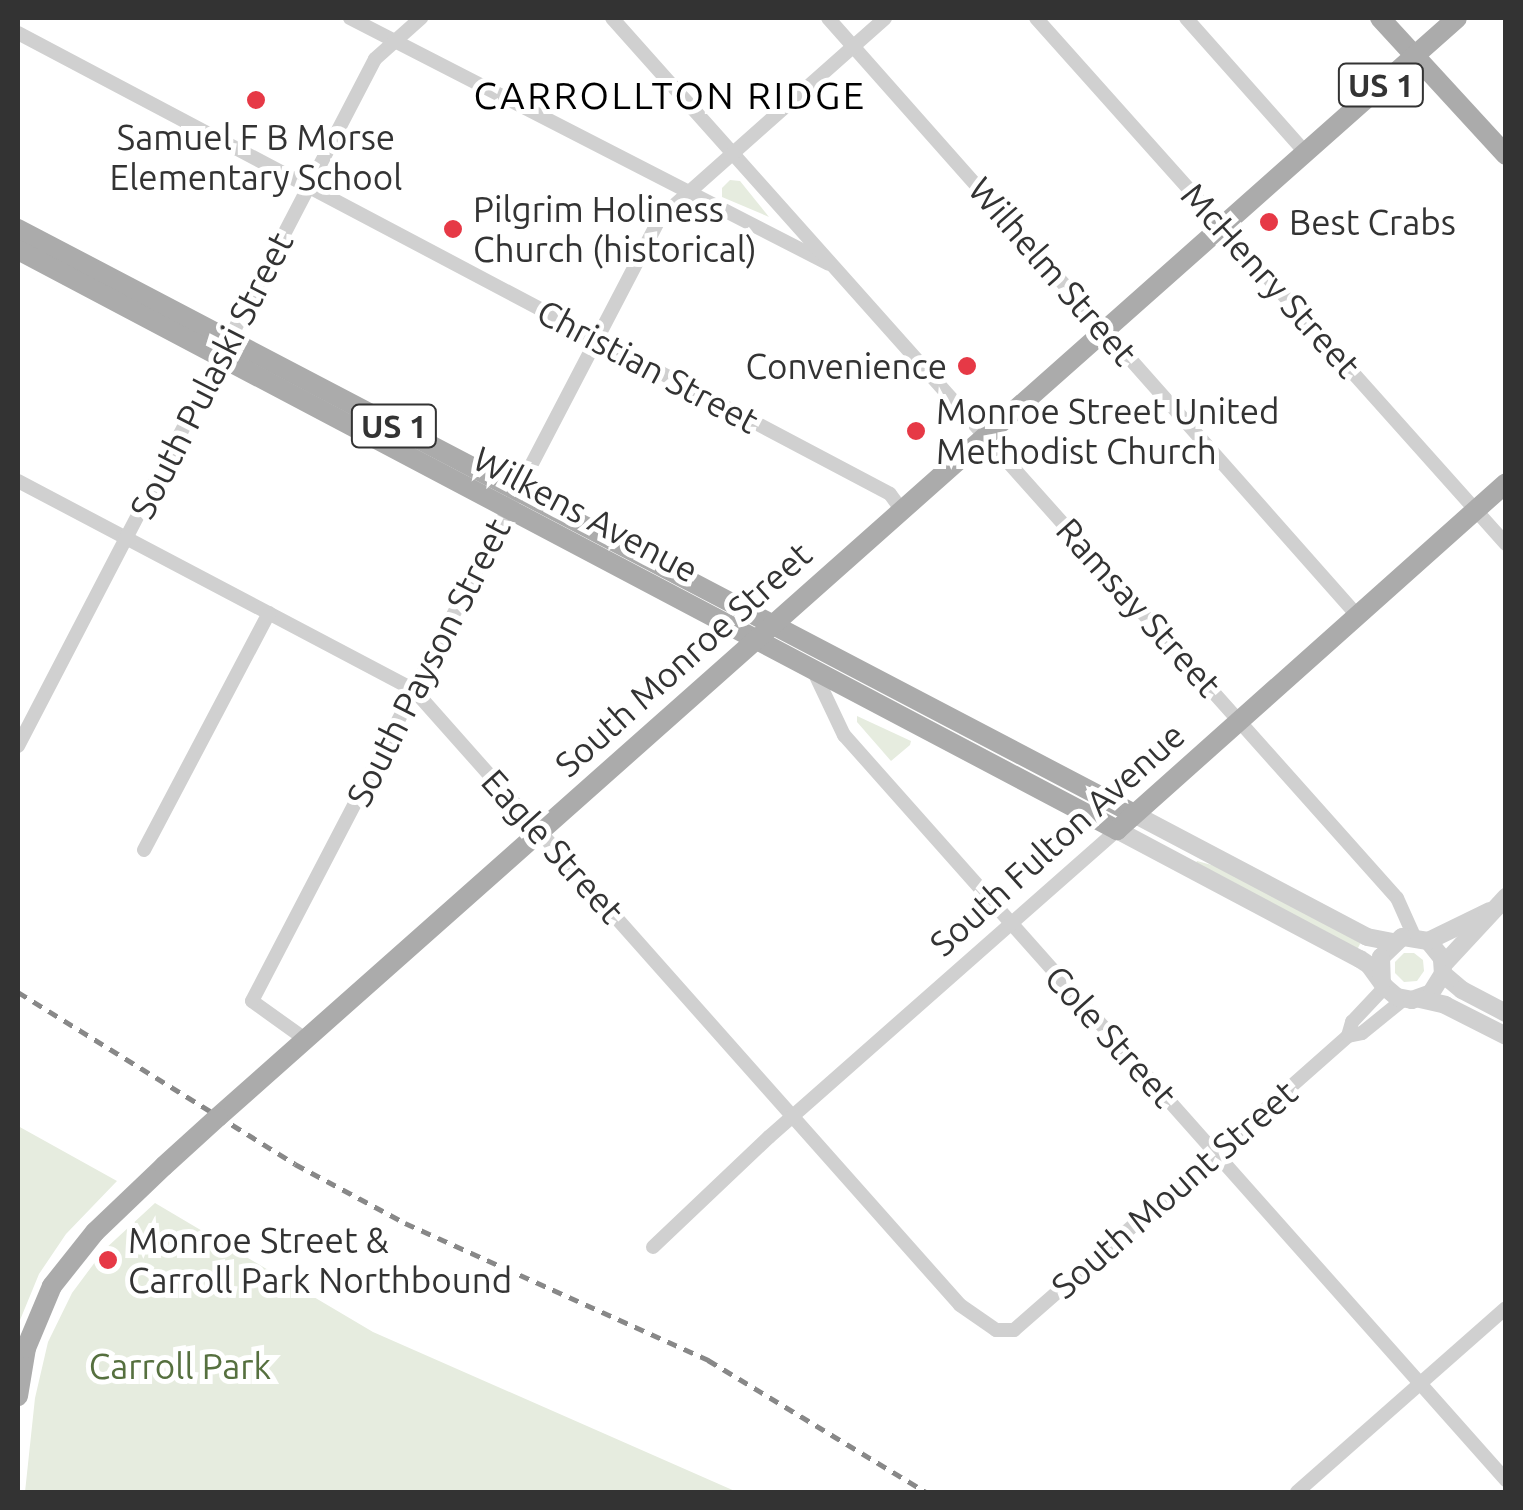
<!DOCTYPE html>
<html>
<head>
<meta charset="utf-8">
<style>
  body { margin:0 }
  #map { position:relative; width:1523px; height:1510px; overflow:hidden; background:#fff; font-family:Ubuntu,sans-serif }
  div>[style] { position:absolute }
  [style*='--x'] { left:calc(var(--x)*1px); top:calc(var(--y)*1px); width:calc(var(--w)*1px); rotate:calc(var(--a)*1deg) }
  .green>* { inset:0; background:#e6ecdf }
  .minor>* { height:14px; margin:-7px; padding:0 7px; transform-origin:7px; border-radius:7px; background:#d0d0d0 }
  .tertiary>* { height:18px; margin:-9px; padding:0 9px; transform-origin:9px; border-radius:9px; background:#d0d0d0 }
  .primary>* { height:20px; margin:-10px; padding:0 10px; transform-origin:10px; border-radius:10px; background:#ababab }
  .rail>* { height:5px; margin-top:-2.5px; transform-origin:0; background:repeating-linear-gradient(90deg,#888 0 10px,transparent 0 18px) }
  .primary-bridge>* { height:20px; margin:-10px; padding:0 10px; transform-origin:10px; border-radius:10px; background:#ababab }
  .dots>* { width:28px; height:28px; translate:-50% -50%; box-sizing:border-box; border:5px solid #fff; border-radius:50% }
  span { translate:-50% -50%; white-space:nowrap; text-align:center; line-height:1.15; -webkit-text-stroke:10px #fff; paint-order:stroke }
  .shield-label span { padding:2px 8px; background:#fff; border:2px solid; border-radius:8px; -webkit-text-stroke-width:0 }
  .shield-label { font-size:32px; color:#333; font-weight:700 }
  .poi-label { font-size:35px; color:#333 }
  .left { translate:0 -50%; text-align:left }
  .right { translate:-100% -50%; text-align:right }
  .street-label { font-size:35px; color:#333 }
  .park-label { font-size:35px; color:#56703f }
  .neighbourhood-label { font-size:38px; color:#000; letter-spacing:2.5px }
  .frame { position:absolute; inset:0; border:20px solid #333; pointer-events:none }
</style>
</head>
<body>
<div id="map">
  <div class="green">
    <div style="clip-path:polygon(730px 180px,740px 181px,769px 217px,722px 197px,722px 188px)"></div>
    <div style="clip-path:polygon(857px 716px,911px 741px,910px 745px,891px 761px,857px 722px)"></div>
    <div style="clip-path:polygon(1197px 861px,1219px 867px,1361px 942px,1357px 950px,1194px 866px)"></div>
    <div style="clip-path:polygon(1404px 953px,1414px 953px,1423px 960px,1424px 971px,1417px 981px,1404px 982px,1395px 973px,1395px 962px)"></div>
    <div style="clip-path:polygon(18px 1126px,117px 1181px,66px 1234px,39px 1274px,18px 1325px)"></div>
    <div style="clip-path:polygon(155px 1203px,373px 1332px,737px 1492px,25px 1492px,35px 1398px,48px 1342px,72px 1293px,104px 1250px)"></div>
  </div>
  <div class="minor">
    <div style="--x:350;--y:18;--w:538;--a:27.18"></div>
    <div style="--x:612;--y:18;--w:1179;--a:48.27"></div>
    <div style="--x:1397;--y:898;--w:42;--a:65.9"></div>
    <div style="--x:828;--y:18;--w:798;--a:48.46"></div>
    <div style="--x:1036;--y:18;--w:705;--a:48.22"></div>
    <div style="--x:1186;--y:18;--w:179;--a:48.4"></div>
    <div style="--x:18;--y:33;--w:986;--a:27.86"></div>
    <div style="--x:890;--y:494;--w:19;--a:54"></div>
    <div style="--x:18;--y:481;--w:448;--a:27.8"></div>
    <div style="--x:414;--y:690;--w:822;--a:48.4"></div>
    <div style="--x:960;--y:1305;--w:44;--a:34.8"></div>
    <div style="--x:996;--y:1330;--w:18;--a:0"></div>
    <div style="--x:1014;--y:1330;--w:237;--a:-41.2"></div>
    <div style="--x:1192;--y:1174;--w:208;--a:-41.5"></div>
    <div style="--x:1348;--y:1036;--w:15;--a:-74"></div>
    <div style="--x:1352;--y:1022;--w:48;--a:-46.7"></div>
    <div style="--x:815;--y:674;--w:68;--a:64.6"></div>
    <div style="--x:844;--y:735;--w:997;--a:48.38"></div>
    <div style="--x:18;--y:746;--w:774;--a:-62.54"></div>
    <div style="--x:375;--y:59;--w:62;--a:-41.7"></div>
    <div style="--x:144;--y:850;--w:268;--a:-62.2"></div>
    <div style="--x:1348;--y:1036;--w:14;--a:-12"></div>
    <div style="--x:1362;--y:1033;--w:54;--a:-39"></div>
    <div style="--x:305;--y:1039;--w:65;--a:-144.4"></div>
    <div style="--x:252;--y:1001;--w:883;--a:-62.48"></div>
    <div style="--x:660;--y:218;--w:301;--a:-41.6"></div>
    <div style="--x:653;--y:1247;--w:160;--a:-43.5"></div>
    <div style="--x:769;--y:1137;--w:464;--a:-41.4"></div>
    <div style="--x:1297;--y:1492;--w:278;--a:-41.4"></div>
  </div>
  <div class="tertiary">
    <div style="--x:1134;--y:814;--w:263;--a:27.8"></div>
    <div style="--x:1367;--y:937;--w:25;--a:11"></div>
    <div style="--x:1117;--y:830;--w:275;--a:28"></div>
    <div style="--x:1360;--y:959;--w:11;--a:34"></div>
    <div style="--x:1369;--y:965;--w:27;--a:54"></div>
    <div style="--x:1385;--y:987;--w:16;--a:40"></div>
    <div style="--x:1397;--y:997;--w:15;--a:11"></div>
    <div style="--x:1412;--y:1000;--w:20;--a:-20"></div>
    <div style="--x:1431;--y:993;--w:22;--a:-58"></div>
    <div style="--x:1443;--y:974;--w:16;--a:-94"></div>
    <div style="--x:1442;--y:958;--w:22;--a:-129"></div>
    <div style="--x:1428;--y:941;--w:26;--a:-171"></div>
    <div style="--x:1402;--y:937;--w:29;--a:136"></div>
    <div style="--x:1381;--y:957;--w:25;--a:88"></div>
    <div style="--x:1428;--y:941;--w:69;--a:-25.8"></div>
    <div style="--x:1443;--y:965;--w:93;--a:-47.2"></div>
    <div style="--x:1443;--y:974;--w:25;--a:40"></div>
    <div style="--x:1462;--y:990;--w:50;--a:27.6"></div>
    <div style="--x:1420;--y:999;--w:26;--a:13"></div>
    <div style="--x:1445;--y:1005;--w:68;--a:26.9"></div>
  </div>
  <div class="primary">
    <div style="--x:1380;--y:18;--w:186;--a:47.4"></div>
    <div style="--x:18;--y:229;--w:1260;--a:27.66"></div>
    <div style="--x:18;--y:250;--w:1243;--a:27.82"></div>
    <div style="--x:1117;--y:830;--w:521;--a:-41.73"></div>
    <div style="--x:218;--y:1117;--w:1656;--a:-41.57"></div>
    <div style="--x:18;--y:1396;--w:49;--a:-80.5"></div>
    <div style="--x:26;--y:1348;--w:67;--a:-67.2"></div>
    <div style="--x:52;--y:1286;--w:69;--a:-51.5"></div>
    <div style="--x:95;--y:1232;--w:95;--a:-43.7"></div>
  </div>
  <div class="rail">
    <div style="--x:18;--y:992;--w:326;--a:31.8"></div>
    <div style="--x:295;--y:1164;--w:125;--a:28.2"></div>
    <div style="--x:405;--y:1223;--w:333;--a:24.3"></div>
    <div style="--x:708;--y:1360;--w:255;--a:31.2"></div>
  </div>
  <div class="primary-bridge">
    <div style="--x:164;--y:1166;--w:73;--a:-42.2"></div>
  </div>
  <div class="dots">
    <div style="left:256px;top:100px;background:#e63946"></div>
    <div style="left:1269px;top:222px;background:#e63946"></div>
    <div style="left:453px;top:229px;background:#e63946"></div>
    <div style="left:967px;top:366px;background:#e63946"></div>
    <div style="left:916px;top:431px;background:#e63946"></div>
    <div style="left:108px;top:1260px;background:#e63946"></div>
  </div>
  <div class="shield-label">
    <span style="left:1381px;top:85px">US 1</span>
    <span style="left:394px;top:426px">US 1</span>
  </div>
  <div class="poi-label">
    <span style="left:256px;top:157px">Samuel F B Morse<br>Elementary School</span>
    <span class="left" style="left:473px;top:229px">Pilgrim Holiness<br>Church (historical)</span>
    <span class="left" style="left:1289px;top:222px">Best Crabs</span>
    <span class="right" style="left:947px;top:366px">Convenience</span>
    <span class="left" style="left:936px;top:431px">Monroe Street United<br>Methodist Church</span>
    <span class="left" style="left:128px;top:1260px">Monroe Street &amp;<br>Carroll Park Northbound</span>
  </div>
  <div class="street-label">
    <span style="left:1053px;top:271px;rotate:49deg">Wilhelm Street</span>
    <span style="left:1271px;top:280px;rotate:48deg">McHenry Street</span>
    <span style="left:648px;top:366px;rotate:28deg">Christian Street</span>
    <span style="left:211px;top:375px;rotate:-63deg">South Pulaski Street</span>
    <span style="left:586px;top:514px;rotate:28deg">Wilkens Avenue</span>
    <span style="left:1139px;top:607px;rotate:48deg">Ramsay Street</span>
    <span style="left:683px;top:659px;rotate:-42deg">South Monroe Street</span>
    <span style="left:428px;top:662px;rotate:-63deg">South Payson Street</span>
    <span style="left:1057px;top:839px;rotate:-42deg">South Fulton Avenue</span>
    <span style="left:553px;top:846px;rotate:48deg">Eagle Street</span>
    <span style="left:1111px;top:1036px;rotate:48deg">Cole Street</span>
    <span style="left:1174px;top:1189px;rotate:-41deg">South Mount Street</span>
  </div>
  <div class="park-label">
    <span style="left:180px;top:1366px">Carroll Park</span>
  </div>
  <div class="neighbourhood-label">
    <span style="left:670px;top:96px">CARROLLTON RIDGE</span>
  </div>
  <div class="frame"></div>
</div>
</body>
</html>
